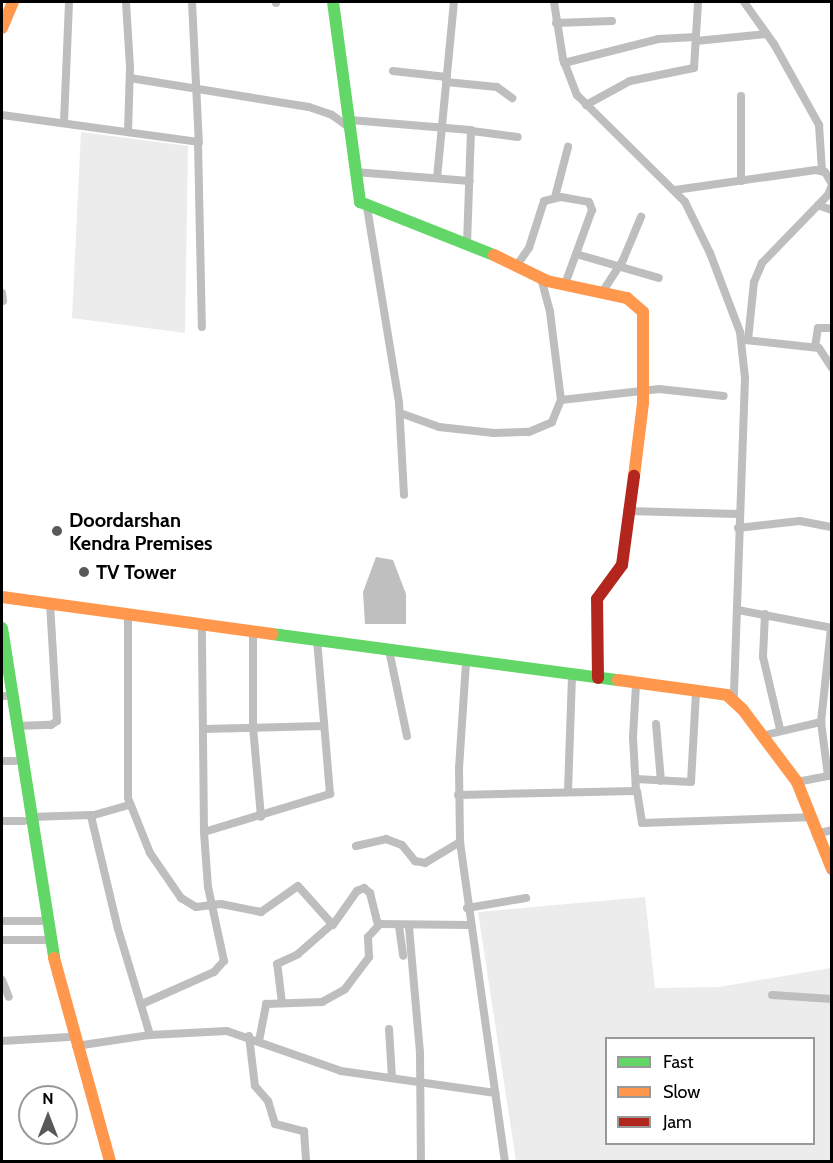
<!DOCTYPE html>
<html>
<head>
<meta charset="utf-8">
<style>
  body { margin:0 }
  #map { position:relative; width:833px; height:1163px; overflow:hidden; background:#fff; font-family:Cabin,sans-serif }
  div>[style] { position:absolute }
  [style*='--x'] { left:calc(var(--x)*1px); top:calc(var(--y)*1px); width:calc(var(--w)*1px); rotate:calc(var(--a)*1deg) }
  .green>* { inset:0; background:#ececec }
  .water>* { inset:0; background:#bfbfbf }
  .street>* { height:8px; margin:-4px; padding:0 4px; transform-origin:4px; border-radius:4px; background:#bebebe }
  .fast>* { height:12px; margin:-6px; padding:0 6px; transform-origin:6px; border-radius:6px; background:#63d668 }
  .slow>* { height:12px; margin:-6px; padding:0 6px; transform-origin:6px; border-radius:6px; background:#ff974d }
  .jam>* { height:12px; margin:-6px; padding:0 6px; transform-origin:6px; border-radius:6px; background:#b3261e }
  .dots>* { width:16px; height:16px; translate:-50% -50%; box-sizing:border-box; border:3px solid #fff; border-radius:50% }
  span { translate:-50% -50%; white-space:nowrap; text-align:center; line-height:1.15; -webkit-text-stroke:6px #fff; paint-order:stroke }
  .poi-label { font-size:20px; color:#000; font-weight:700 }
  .left { translate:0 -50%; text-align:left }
  .frame { position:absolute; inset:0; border:3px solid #000; pointer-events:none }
  .legend { position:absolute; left:605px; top:1037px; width:210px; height:108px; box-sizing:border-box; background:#fff; border:2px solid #999; margin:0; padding:8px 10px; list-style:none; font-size:18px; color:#000 }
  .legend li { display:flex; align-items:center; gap:12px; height:30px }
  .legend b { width:30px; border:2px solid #999 }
  .north { position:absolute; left:18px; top:1085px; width:60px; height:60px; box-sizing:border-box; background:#fff; border:2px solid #999; border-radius:50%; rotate:0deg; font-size:16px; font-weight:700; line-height:24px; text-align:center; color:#000 }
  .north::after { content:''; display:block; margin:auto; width:21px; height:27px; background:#595959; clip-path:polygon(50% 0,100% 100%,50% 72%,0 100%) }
</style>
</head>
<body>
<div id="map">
  <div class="green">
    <div style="clip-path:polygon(81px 132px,188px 146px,185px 333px,72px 318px)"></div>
    <div style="clip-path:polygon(evenodd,645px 897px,655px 988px,719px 987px,831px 968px,831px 1161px,516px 1161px,478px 912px,645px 897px,606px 1038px,814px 1038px,814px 1144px,606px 1144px,606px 1038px)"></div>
  </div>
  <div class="water">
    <div style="clip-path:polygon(376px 557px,393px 560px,406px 594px,406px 624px,365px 624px,363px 592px)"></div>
  </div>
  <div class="street">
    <div style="--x:126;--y:2;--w:66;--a:86.5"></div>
    <div style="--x:130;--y:68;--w:62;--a:91.8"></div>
    <div style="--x:192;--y:2;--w:141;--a:87.2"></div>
    <div style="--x:276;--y:2;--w:1;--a:90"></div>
    <div style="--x:554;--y:2;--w:58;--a:81"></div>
    <div style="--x:563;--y:59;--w:39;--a:69"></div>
    <div style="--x:577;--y:95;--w:152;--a:44.7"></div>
    <div style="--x:685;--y:202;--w:57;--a:63.9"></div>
    <div style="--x:710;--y:253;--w:85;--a:69.2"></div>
    <div style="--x:740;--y:332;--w:46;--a:83.8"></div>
    <div style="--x:745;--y:378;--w:322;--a:92"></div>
    <div style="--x:744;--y:2;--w:52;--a:54.5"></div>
    <div style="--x:774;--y:44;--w:93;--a:60.9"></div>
    <div style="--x:819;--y:125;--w:45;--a:86.2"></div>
    <div style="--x:556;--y:23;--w:56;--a:-2"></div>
    <div style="--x:696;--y:41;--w:71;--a:-5.6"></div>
    <div style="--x:564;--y:63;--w:97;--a:-14.3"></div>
    <div style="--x:658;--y:39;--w:38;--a:-3"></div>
    <div style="--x:393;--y:71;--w:54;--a:6.3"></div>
    <div style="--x:130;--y:78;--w:181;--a:9.2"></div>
    <div style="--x:309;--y:107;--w:24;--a:19"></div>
    <div style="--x:332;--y:115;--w:24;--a:36"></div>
    <div style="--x:446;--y:82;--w:51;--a:5.6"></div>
    <div style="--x:497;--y:87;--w:19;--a:36"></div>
    <div style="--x:741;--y:96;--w:85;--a:90"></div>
    <div style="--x:586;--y:105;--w:50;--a:-28.6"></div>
    <div style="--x:630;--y:81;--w:65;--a:-11.5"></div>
    <div style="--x:694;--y:68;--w:66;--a:-86.5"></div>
    <div style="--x:2;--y:115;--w:198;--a:7.8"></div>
    <div style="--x:198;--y:142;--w:185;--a:88.8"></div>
    <div style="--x:350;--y:120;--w:121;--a:4.7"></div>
    <div style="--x:471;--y:130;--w:112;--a:92"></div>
    <div style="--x:64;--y:122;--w:120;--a:-87.6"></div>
    <div style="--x:472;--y:131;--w:46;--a:7.4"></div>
    <div style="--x:355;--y:172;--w:115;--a:4.5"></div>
    <div style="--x:437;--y:178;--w:177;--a:-84.5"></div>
    <div style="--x:675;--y:190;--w:142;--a:-8.1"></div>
    <div style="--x:816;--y:170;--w:9;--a:13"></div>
    <div style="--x:825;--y:172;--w:14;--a:60"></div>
    <div style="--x:555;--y:197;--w:52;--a:-75.4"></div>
    <div style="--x:818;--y:205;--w:15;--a:20"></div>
    <div style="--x:367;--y:207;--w:199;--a:80.7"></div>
    <div style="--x:399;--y:403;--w:92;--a:86.9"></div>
    <div style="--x:576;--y:254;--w:86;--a:16.1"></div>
    <div style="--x:517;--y:265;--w:21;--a:-55"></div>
    <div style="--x:529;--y:248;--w:49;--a:-72.3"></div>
    <div style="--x:544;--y:201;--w:17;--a:-13"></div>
    <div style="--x:561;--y:197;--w:28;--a:10"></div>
    <div style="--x:589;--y:202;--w:9;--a:69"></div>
    <div style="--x:592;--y:210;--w:79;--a:110"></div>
    <div style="--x:541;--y:278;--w:35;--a:75"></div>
    <div style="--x:550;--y:312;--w:89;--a:82.9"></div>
    <div style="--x:561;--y:400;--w:99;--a:-6.4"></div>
    <div style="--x:659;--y:389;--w:65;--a:6.1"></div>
    <div style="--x:603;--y:291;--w:37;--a:-57"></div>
    <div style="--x:623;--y:260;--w:47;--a:-67.3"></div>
    <div style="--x:2;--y:293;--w:8;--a:83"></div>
    <div style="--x:745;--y:340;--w:74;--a:6.2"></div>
    <div style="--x:819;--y:348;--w:24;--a:57"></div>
    <div style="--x:748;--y:340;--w:58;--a:-84.1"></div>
    <div style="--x:754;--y:282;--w:21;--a:-67"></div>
    <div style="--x:762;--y:263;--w:95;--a:-45.9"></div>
    <div style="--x:828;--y:195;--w:11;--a:-68"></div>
    <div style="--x:815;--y:347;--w:19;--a:-81"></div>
    <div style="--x:818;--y:328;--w:14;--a:0"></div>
    <div style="--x:400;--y:413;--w:41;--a:19.7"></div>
    <div style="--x:439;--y:427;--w:55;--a:6.2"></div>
    <div style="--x:494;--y:433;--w:35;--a:-2"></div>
    <div style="--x:529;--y:432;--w:25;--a:-23"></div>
    <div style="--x:552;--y:422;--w:24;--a:-68"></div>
    <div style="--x:627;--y:511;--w:111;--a:1.5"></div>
    <div style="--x:738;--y:528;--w:62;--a:-6.4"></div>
    <div style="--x:800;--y:521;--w:33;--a:11"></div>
    <div style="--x:738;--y:610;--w:96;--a:10.8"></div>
    <div style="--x:765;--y:614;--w:43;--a:92.7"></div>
    <div style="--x:763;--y:657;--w:74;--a:76.7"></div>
    <div style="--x:128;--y:617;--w:181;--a:90"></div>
    <div style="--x:128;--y:798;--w:59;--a:68.2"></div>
    <div style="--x:150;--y:853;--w:55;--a:55.4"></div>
    <div style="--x:181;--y:898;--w:17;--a:31"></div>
    <div style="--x:196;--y:907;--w:25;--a:-7"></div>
    <div style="--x:221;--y:904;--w:41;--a:11.3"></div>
    <div style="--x:261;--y:912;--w:45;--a:-35.1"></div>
    <div style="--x:298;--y:886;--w:52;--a:48.1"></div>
    <div style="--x:333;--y:925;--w:42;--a:-54.8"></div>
    <div style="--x:357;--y:891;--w:8;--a:-23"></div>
    <div style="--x:364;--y:888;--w:8;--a:40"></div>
    <div style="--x:370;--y:893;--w:32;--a:76"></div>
    <div style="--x:378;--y:924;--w:91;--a:0.6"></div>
    <div style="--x:253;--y:632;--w:95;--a:90"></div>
    <div style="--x:253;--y:727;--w:90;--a:84.9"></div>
    <div style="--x:389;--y:650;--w:88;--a:78.2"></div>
    <div style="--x:466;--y:663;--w:105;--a:93.8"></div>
    <div style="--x:459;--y:768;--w:74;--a:89.2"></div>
    <div style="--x:460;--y:842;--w:323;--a:82"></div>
    <div style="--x:2;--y:696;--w:3;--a:0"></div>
    <div style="--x:656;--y:724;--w:57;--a:85"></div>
    <div style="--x:16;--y:726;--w:35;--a:-2"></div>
    <div style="--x:51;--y:725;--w:7;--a:-34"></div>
    <div style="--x:57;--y:721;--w:117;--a:-93.4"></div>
    <div style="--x:203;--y:729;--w:120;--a:-1.4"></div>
    <div style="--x:761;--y:736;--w:62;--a:-13.1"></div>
    <div style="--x:2;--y:761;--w:13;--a:0"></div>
    <div style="--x:828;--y:776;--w:54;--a:-97.4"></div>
    <div style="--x:821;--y:722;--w:95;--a:-83.9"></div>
    <div style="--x:636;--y:779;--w:55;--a:3.1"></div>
    <div style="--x:691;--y:782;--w:90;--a:-86.8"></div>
    <div style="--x:797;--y:782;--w:36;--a:-11"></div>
    <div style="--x:568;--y:791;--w:116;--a:-88"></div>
    <div style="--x:637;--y:791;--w:32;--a:81"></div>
    <div style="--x:642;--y:823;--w:168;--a:-2"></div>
    <div style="--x:458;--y:795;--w:178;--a:-1.3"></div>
    <div style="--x:636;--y:791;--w:54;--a:-93.2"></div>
    <div style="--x:633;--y:737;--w:52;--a:-86.7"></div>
    <div style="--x:129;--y:805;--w:40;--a:164"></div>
    <div style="--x:91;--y:816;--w:116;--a:76.6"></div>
    <div style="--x:118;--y:929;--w:111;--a:73.2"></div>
    <div style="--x:30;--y:817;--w:61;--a:-1.9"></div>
    <div style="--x:2;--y:821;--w:22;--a:0"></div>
    <div style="--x:204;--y:832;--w:132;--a:-16.8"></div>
    <div style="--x:330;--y:794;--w:155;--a:-94.8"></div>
    <div style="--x:816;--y:834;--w:16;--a:-14"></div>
    <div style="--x:356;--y:846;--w:31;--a:-13"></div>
    <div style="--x:386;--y:839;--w:17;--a:21"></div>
    <div style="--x:402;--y:845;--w:21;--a:51"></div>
    <div style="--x:415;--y:861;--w:10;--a:11"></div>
    <div style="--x:425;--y:863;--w:41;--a:-31"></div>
    <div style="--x:467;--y:908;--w:60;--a:-9.6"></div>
    <div style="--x:2;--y:921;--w:39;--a:0"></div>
    <div style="--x:399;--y:926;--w:30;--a:82"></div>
    <div style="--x:409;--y:927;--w:127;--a:85"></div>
    <div style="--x:420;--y:1054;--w:108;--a:89.5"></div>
    <div style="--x:2;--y:940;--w:42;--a:0"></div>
    <div style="--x:2;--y:980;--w:18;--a:68"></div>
    <div style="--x:772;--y:995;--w:60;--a:3.8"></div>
    <div style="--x:282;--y:1003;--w:39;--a:-97"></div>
    <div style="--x:277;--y:964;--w:23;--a:-25"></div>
    <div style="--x:298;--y:954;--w:44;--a:-41.3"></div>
    <div style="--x:142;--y:1004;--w:79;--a:-24"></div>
    <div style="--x:214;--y:972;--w:15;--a:-48"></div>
    <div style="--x:224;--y:961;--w:76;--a:-102.2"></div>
    <div style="--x:208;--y:887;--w:55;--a:-94.2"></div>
    <div style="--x:204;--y:832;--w:208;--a:-90.6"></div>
    <div style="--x:389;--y:1029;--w:49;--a:86.5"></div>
    <div style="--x:249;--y:1036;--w:50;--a:83.2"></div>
    <div style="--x:255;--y:1086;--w:20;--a:49"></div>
    <div style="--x:268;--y:1101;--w:24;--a:73"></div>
    <div style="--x:275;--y:1124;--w:30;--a:14"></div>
    <div style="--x:304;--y:1131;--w:31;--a:86"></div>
    <div style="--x:2;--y:1041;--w:67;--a:-3.4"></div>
    <div style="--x:259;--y:1041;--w:38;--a:-79"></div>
    <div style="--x:266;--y:1004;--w:56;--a:-2"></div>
    <div style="--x:322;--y:1002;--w:26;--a:-29"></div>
    <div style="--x:345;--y:989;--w:40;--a:-53"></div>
    <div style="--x:369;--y:957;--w:20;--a:-93"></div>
    <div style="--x:368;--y:937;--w:18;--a:-47"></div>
    <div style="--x:76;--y:1046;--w:75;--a:-8.5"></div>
    <div style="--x:150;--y:1035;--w:77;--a:-3"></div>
    <div style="--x:227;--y:1031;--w:121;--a:19.3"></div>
    <div style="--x:341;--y:1071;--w:156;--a:8.1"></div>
  </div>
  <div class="fast">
    <div style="--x:333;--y:2;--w:202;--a:82.3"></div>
    <div style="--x:360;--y:202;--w:144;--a:21.6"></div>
    <div style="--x:2;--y:628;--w:334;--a:81"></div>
    <div style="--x:272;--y:634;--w:349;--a:7.6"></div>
  </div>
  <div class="slow">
    <div style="--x:2;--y:28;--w:28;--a:-67"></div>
    <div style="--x:494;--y:255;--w:59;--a:26.1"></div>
    <div style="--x:547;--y:281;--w:82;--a:12"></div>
    <div style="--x:627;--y:298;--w:21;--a:41"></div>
    <div style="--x:643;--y:312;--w:91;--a:90"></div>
    <div style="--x:643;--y:403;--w:74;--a:97"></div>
    <div style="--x:2;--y:597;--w:273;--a:7.8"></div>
    <div style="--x:618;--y:680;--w:110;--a:7.8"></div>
    <div style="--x:727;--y:695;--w:22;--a:43"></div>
    <div style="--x:743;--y:710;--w:90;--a:53.1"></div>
    <div style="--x:797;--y:782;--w:94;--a:68.1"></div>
    <div style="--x:54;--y:958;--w:212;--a:74.6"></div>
  </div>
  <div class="jam">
    <div style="--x:598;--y:678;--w:79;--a:-90.7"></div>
    <div style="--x:597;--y:599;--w:42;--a:-53.7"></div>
    <div style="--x:622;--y:565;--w:90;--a:-82.3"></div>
  </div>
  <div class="dots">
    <div style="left:57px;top:531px;background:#595959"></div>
    <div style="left:84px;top:572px;background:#595959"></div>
  </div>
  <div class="poi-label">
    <span class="left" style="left:69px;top:532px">Doordarshan<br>Kendra Premises</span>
    <span class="left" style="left:96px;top:572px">TV Tower</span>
  </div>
  <div class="frame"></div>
  <ul class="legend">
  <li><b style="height:8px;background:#63d668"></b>Fast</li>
  <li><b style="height:8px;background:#ff974d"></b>Slow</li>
  <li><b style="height:8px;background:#b3261e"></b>Jam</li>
  </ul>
  <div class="north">N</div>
</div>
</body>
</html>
